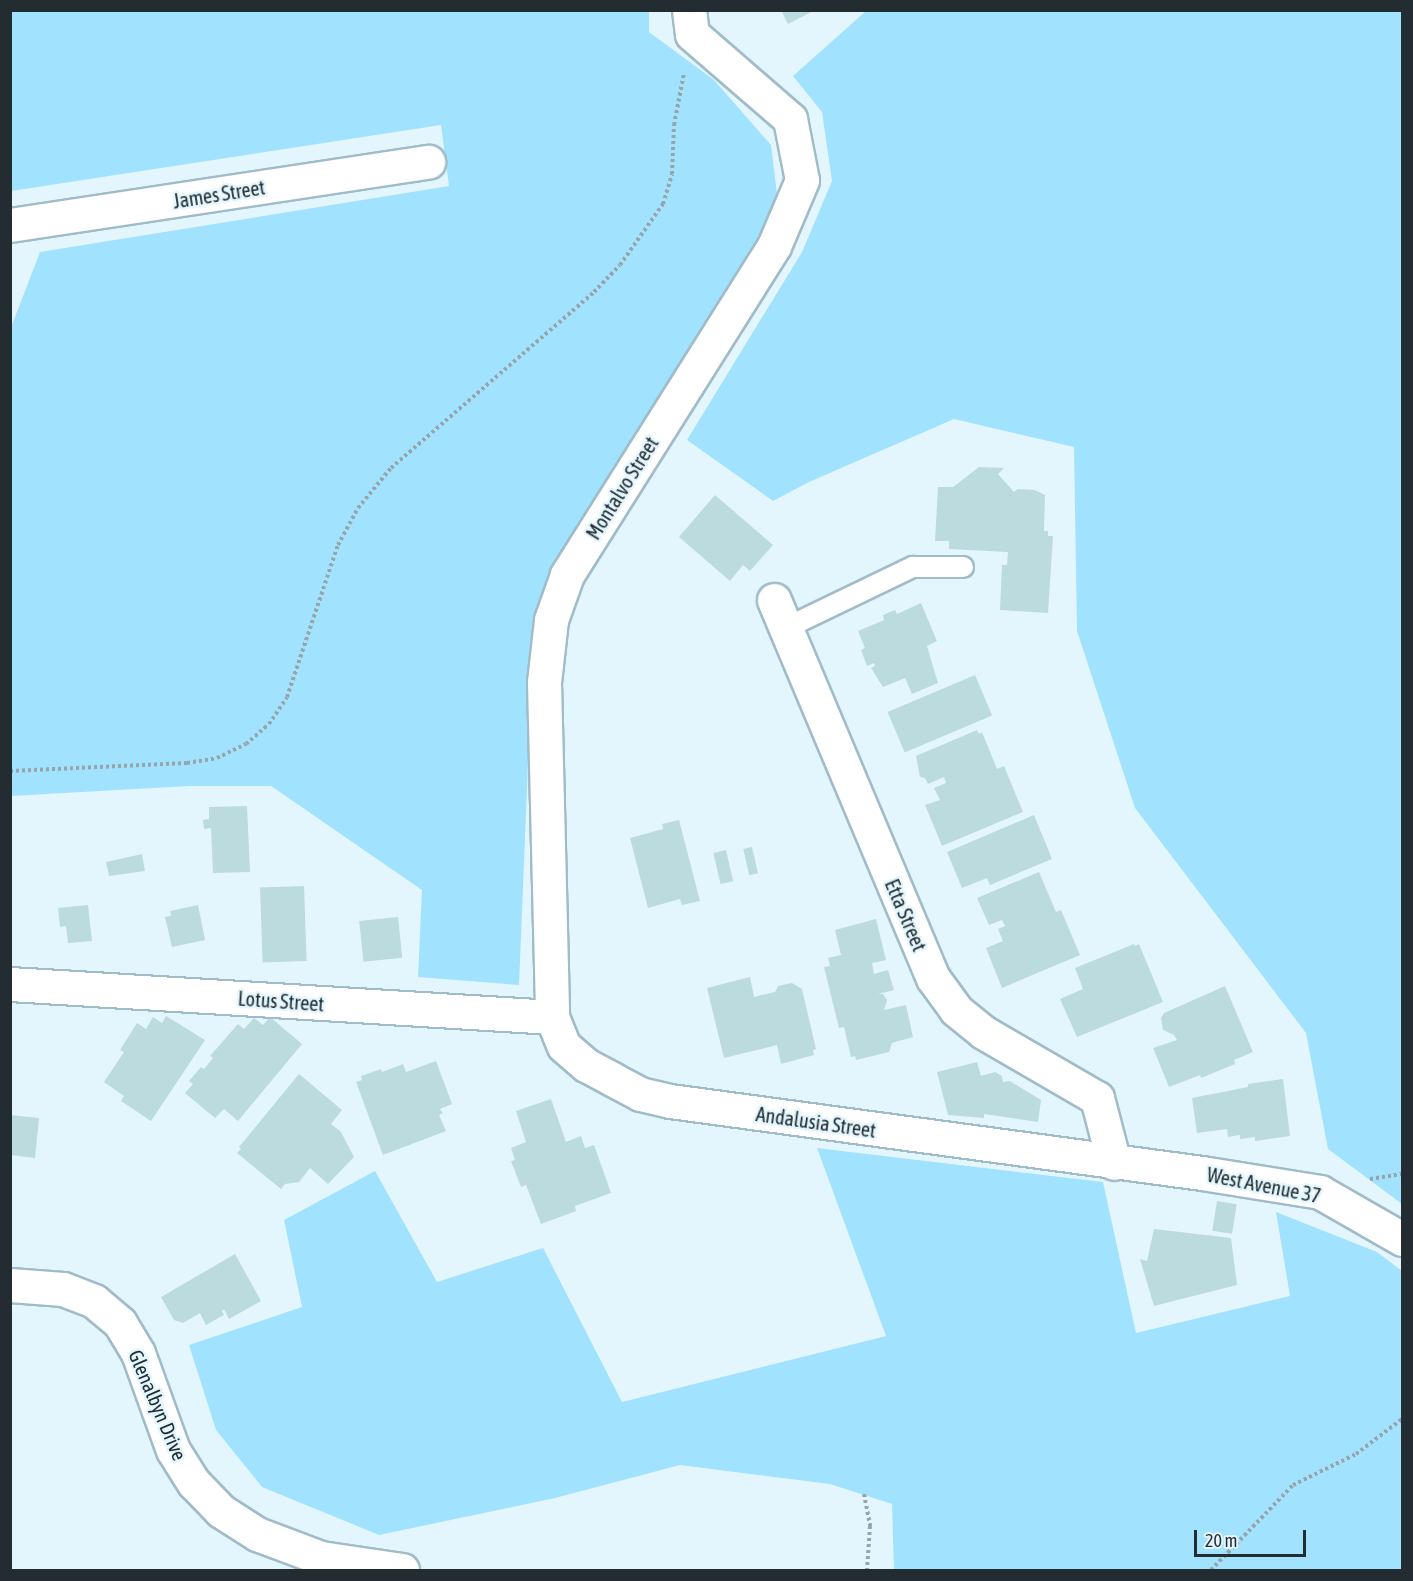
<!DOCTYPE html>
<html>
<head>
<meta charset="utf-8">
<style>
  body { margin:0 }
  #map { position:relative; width:1413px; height:1581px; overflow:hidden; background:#e4f6fd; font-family:"Asap Condensed",sans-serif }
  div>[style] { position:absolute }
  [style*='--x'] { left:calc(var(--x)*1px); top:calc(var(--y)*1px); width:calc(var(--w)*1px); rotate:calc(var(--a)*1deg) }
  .green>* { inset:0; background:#a1e3fe }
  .building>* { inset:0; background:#bbdbdf; transform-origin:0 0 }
  .path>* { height:4px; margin-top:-2px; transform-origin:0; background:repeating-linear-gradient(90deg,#96a5ab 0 3px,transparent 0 6px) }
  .roads { filter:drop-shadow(2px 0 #a0bcc8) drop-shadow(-2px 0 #a0bcc8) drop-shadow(0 2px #a0bcc8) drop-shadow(0 -2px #a0bcc8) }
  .lane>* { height:20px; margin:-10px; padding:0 10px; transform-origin:10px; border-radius:10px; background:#fff }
  .street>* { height:33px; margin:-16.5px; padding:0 16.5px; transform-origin:16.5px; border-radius:16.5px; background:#fff }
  span { translate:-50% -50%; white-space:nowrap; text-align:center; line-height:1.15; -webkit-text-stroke:5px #e4f6fd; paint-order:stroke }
  .street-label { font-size:20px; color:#222c31 }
  .frame { position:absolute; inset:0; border:12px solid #222c31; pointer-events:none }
  .scale { position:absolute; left:1194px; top:1530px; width:112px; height:27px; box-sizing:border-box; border:3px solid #222c31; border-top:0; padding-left:8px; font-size:18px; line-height:21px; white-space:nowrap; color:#222c31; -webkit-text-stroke:4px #e4f6fd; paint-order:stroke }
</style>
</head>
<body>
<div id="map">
  <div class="green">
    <div style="clip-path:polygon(11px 11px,649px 11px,649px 32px,714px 80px,771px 145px,778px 202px,532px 667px,519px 985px,418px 977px,422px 890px,271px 786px,189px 786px,11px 796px,10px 330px,40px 252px,449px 186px,441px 125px,11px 191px)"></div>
    <div style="clip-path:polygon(866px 11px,1402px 11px,1402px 1204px,1328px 1149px,1306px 1033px,1135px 808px,1077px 631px,1074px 447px,954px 419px,809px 482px,773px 501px,687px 440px,802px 252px,832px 181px,822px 112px,793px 76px)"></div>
    <div style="clip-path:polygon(817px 1148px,1103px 1182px,1136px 1333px,1290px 1296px,1276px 1212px,1377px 1252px,1402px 1271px,1402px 1570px,894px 1570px,892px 1504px,830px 1484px,680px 1465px,555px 1498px,379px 1535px,262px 1487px,216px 1430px,189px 1345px,302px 1307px,284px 1220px,375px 1171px,437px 1282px,543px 1248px,622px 1402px,886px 1336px)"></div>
  </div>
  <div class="building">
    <div style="clip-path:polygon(781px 10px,815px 10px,788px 24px)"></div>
    <div style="clip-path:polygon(979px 467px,1004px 468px,998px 474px,1014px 492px,1018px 489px,1035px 490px,1045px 495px,1044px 531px,1048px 531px,1048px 536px,1053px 536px,1048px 613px,1000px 610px,1002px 565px,1007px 565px,1008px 552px,949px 549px,949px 541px,935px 541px,938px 487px,953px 487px)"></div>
    <div style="clip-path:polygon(715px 495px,773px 545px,750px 571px,743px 565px,730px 581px,679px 537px)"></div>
    <div style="clip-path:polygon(921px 603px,937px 641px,927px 646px,938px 683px,912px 694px,905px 678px,883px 687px,871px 668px,875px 666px,874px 663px,867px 666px,861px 650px,865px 648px,858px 631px,884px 620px,883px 615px,895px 610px,897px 614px)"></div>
    <div style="left:975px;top:675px;width:44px;height:95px;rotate:67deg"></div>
    <div style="clip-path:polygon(977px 730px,979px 734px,982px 732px,997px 769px,1004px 766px,1023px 812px,942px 846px,925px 805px,940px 800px,934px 788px,946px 783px,944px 777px,928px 784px,925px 778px,920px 777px,916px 756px)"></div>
    <div style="clip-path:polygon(247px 806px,250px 872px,213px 873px,211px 828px,204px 829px,203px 820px,209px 819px,209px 807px)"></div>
    <div style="clip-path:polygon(1034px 815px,1052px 859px,990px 885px,987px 878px,962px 888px,947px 852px)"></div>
    <div style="clip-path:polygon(679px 820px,700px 901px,682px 905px,680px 899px,648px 908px,630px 838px,663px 829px,662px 824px)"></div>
    <div style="left:752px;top:847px;width:27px;height:9px;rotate:77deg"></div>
    <div style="left:726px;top:850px;width:32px;height:13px;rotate:77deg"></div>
    <div style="clip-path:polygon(142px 854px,145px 871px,109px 876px,106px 862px)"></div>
    <div style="clip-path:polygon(1039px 872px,1056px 912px,1061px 910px,1080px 955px,1002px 988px,986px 948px,1003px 941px,998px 929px,1005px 926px,1002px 920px,989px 925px,977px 898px)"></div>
    <div style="left:304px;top:886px;width:75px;height:44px;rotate:88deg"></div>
    <div style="clip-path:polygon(88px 905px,92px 941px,68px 943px,66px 926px,60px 927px,58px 908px)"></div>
    <div style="clip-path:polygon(198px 905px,205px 940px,172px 947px,165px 917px,171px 916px,170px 911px)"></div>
    <div style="left:398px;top:917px;width:41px;height:39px;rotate:84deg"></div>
    <div style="clip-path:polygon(876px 919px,886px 960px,872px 963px,874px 974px,888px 970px,894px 990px,878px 994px,883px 994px,887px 1000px,884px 1010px,906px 1005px,913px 1037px,892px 1043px,889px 1052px,856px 1060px,855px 1056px,851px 1057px,844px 1027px,839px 1028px,824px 967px,830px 966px,828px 958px,841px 955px,835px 930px)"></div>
    <div style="clip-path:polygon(1134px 944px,1135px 946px,1139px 944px,1163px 1002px,1077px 1037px,1060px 999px,1083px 989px,1075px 968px)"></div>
    <div style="clip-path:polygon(750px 977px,754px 997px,775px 992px,778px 986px,792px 983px,802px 989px,816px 1049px,813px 1050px,814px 1055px,781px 1064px,777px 1045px,724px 1058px,707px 988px)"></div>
    <div style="clip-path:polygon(1225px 986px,1253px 1052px,1234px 1060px,1235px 1064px,1201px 1078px,1200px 1075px,1169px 1087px,1153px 1048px,1177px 1040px,1174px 1035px,1163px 1030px,1161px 1018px,1164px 1013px)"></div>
    <div style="clip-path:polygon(166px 1016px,205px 1040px,151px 1121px,121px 1101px,124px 1096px,104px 1082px,124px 1052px,120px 1050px,137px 1023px,146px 1029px,153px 1017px,162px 1023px)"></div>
    <div style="clip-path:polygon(270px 1017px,302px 1044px,238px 1121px,224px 1109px,215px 1118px,185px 1093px,193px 1084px,189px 1081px,201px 1067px,204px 1069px,213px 1058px,210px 1056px,238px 1024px,244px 1029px,254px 1018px,263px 1025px)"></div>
    <div style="clip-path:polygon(436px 1061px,452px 1104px,440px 1109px,443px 1113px,439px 1115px,446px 1131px,383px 1155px,356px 1082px,362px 1080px,361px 1076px,381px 1069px,382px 1072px,403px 1064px,406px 1072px)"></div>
    <div style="clip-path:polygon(977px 1062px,981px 1076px,995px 1072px,1002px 1076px,1003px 1082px,1010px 1081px,1041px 1100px,1038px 1122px,984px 1114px,984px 1118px,948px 1115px,937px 1072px)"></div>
    <div style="clip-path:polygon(299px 1074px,342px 1110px,331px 1124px,341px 1132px,354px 1157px,328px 1184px,310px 1168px,299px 1182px,285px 1184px,281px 1189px,237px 1153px,241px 1149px,239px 1147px)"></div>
    <div style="clip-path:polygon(1283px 1079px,1290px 1136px,1255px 1141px,1255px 1137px,1240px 1139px,1240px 1135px,1228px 1137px,1227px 1129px,1197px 1133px,1192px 1098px,1248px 1087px,1248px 1084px)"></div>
    <div style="clip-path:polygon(551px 1099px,566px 1142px,581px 1136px,585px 1148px,594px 1145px,611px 1193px,575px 1206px,576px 1211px,541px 1224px,526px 1185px,521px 1187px,511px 1161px,515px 1160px,511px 1148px,526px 1142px,516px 1111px)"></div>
    <div style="clip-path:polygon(10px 1115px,39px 1118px,35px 1158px,10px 1155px)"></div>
    <div style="left:1217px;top:1201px;width:20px;height:30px;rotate:9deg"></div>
    <div style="clip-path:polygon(1154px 1229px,1231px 1238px,1237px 1285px,1154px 1306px,1140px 1259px,1147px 1261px)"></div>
    <div style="clip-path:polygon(235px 1254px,261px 1301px,229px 1319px,224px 1309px,222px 1311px,224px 1315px,206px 1325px,200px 1313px,183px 1323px,174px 1320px,161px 1297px)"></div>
  </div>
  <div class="path">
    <div style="--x:10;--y:771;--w:177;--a:-2.6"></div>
    <div style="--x:187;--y:763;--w:30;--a:-9"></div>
    <div style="--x:217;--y:758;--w:32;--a:-26"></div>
    <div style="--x:246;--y:744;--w:30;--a:-41"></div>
    <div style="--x:269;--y:724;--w:32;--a:-56"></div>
    <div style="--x:287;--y:697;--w:160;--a:-71.5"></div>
    <div style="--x:338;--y:545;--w:42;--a:-61.6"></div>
    <div style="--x:358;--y:508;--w:52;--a:-50.5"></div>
    <div style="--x:391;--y:468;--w:269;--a:-40.9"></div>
    <div style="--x:594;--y:292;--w:37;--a:-46"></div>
    <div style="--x:620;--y:265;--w:75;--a:-54.8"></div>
    <div style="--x:663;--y:204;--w:31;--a:-73"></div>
    <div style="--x:672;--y:174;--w:49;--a:-87.7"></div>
    <div style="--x:674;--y:125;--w:53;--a:-79.1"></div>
    <div style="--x:1370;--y:1179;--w:32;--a:-9"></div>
    <div style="--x:864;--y:1494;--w:33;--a:79"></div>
    <div style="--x:870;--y:1526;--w:44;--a:93.9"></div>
    <div style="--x:1211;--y:1570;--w:118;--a:-46"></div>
    <div style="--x:1293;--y:1485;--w:70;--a:-26.2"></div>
    <div style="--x:1356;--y:1454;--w:58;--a:-37.3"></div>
  </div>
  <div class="roads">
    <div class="lane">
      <div style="--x:786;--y:628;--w:141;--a:-25.7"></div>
      <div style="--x:913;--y:567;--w:50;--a:0"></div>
    </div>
    <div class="street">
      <div style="--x:689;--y:10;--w:24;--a:83"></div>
      <div style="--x:692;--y:34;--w:130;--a:40.9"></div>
      <div style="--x:790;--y:119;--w:62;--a:78.9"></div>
      <div style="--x:802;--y:180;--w:72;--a:113"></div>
      <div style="--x:774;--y:246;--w:389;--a:122.2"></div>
      <div style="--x:567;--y:575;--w:48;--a:109.6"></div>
      <div style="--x:551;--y:620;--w:62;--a:96.4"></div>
      <div style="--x:544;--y:682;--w:335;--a:88.6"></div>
      <div style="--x:552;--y:1017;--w:31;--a:68"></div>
      <div style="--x:564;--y:1046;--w:29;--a:41"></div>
      <div style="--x:586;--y:1065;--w:30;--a:28"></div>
      <div style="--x:612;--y:1079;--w:32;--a:28"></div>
      <div style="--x:640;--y:1094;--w:31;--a:13"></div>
      <div style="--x:670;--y:1101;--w:537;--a:7.71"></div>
      <div style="--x:1202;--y:1173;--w:120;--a:9.1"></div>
      <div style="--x:1320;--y:1192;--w:95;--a:29.8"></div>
      <div style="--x:10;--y:225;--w:423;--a:-8.6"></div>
      <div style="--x:774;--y:600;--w:410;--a:67.2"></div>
      <div style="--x:933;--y:978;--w:39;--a:54"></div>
      <div style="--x:956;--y:1010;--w:35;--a:39"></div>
      <div style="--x:983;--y:1032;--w:132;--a:30.1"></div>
      <div style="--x:1097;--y:1098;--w:67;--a:75.3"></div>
      <div style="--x:10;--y:984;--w:543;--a:3.48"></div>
      <div style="--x:10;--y:1285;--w:53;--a:4.3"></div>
      <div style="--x:63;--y:1289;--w:33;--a:21"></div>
      <div style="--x:94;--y:1301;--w:34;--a:40"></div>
      <div style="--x:120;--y:1323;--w:35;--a:59"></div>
      <div style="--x:138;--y:1353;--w:103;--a:70.2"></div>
      <div style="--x:173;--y:1450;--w:39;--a:58"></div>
      <div style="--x:194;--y:1483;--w:39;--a:46"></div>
      <div style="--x:221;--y:1511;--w:43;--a:32.6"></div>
      <div style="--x:257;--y:1534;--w:68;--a:20.6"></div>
      <div style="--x:321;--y:1558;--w:82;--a:8.4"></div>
    </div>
  </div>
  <div class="street-label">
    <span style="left:219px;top:194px;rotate:-9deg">James Street</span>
    <span style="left:622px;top:488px;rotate:-58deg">Montalvo Street</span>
    <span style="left:906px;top:915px;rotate:67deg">Etta Street</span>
    <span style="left:281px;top:1001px;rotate:4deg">Lotus Street</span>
    <span style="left:816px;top:1122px;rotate:8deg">Andalusia Street</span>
    <span style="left:1264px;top:1185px;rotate:11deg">West Avenue 37</span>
    <span style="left:158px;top:1405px;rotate:67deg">Glenalbyn Drive</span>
  </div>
  <div class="frame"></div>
  <div class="scale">20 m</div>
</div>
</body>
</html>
